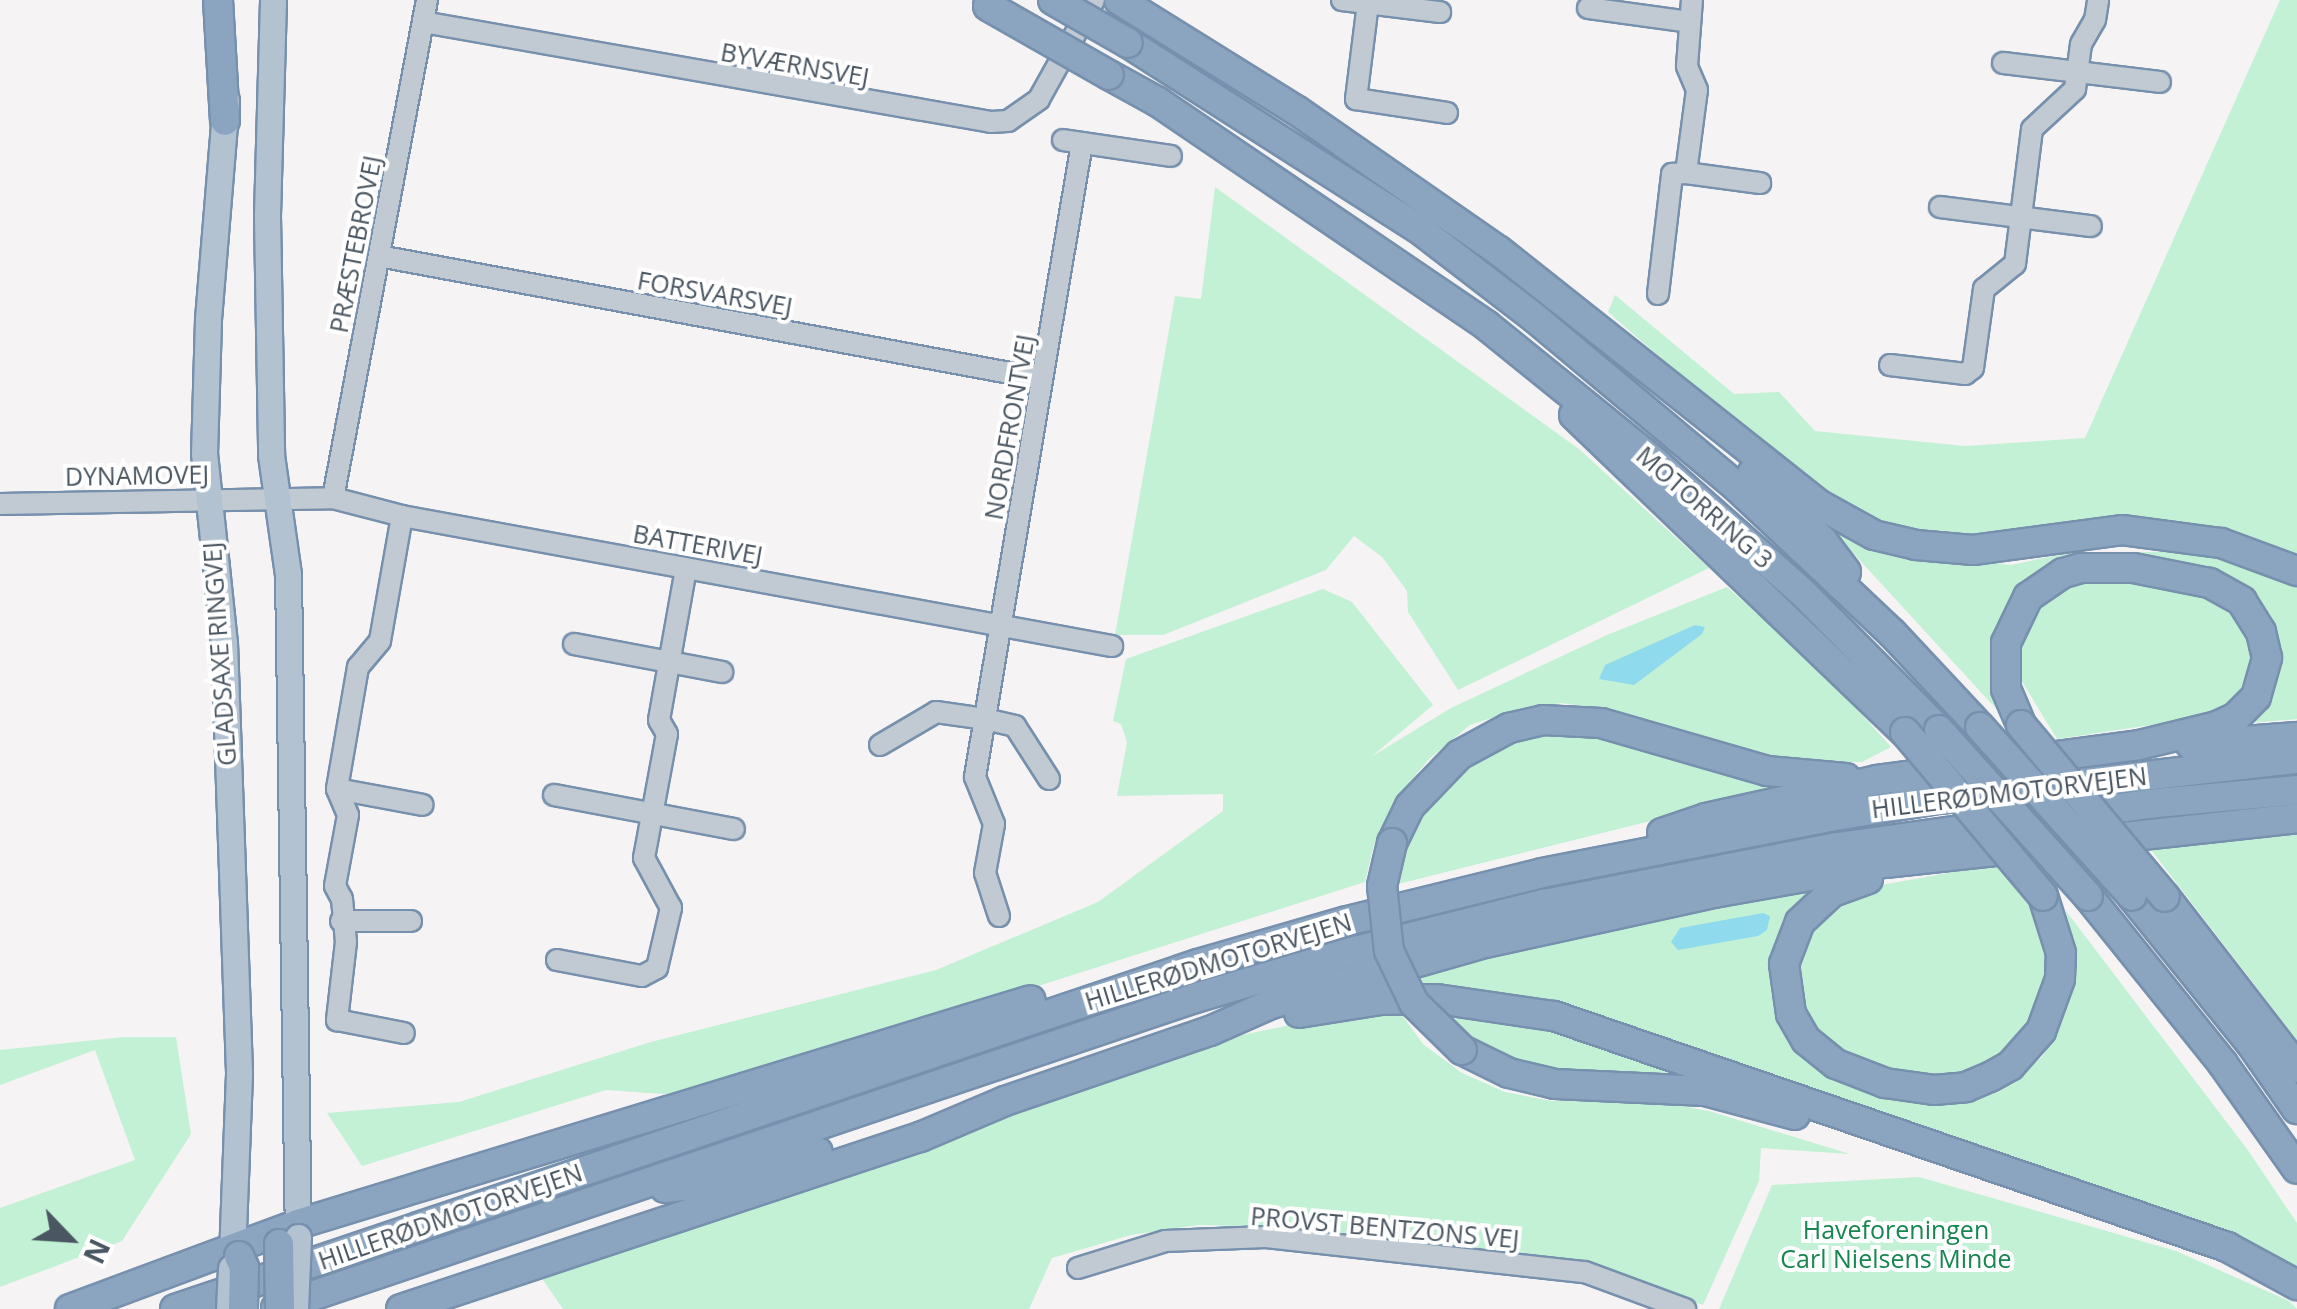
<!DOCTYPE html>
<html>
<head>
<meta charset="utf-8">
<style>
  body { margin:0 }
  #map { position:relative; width:2297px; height:1309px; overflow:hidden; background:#f5f3f3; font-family:"Open Sans",sans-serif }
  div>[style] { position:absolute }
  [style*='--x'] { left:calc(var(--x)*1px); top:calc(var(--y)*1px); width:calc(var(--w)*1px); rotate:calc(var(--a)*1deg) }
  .green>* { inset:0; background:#c3f1d5 }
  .water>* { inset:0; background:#90daee }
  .roads { filter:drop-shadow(2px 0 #7690ad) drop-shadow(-2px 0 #7690ad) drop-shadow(0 2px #7690ad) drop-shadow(0 -2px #7690ad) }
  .minor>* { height:20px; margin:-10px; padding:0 10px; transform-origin:10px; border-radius:10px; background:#c1cad2 }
  .major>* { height:25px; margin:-12.5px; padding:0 12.5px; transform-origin:12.5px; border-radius:12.5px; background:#b3c2d1 }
  .highway>* { height:28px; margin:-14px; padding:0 14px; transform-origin:14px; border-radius:14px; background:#8ba5c1 }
  .bridges { filter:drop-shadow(2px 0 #7690ad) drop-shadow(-2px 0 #7690ad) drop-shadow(0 2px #7690ad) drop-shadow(0 -2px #7690ad) }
  .major-bridge>* { height:25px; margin:-12.5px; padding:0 12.5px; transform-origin:12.5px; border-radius:12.5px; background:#b3c2d1 }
  .highway-bridge>* { height:28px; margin:-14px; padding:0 14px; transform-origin:14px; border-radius:14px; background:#8ba5c1 }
  span { translate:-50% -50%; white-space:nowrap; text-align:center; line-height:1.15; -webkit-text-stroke:8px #fff; paint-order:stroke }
  .street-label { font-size:25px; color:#4a5661 }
  .park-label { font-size:25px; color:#17864f }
  .north { position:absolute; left:20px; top:1189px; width:100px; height:100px; -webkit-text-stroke:8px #fff; paint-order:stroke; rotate:115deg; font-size:28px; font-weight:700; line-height:40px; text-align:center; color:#4a5661 }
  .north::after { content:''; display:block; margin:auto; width:35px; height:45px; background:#4a5661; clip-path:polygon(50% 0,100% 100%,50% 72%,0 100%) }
</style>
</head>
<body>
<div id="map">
  <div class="green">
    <div style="clip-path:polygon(2280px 0,2297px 0,2297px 559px,2243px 536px,2191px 523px,2130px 518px,1947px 537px,1877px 522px,1827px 493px,1730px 418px,1608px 312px,1615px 295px,1734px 394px,1779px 392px,1815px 431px,1965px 446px,2085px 438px)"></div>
    <div style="clip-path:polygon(1215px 187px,1579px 449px,1709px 568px,1458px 690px,1408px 612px,1407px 591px,1382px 557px,1354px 536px,1326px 570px,1163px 635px,1115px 635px,1175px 296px,1201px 299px)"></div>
    <div style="clip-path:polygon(1832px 530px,1931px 556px,2011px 565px,2073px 552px,2204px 552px,2292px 583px,2297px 586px,2297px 719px,2248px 723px,2262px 624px,2191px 568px,2110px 553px,2069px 564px,1994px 663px,2000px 713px)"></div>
    <div style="clip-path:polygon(2101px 576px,2174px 584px,2221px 601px,2245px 617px,2256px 647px,2248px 685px,2218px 715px,2057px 739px,2018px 675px,2025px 628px,2057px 589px)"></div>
    <div style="clip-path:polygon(1727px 587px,1821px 669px,1891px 747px,1862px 762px,1785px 762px,1598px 708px,1561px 703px,1513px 711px,1470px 725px,1429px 759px,1397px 797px,1374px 844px,1365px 882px,692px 1096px,606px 1090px,362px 1166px,327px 1113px,459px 1102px,651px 1042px,936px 970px,1098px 902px,1223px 811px,1223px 794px,1117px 796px,1127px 742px,1121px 724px,1113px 721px,1126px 659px,1323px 589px,1352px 602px,1433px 705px,1371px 757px,1451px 708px,1607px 635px)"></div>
    <div style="clip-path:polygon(1572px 724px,1799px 784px,1394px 885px,1405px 837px,1468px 749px)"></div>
    <div style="clip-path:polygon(2297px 835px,2297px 1040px,2148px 846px)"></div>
    <div style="clip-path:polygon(1998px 864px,2048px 922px,2053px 961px,2043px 996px,2022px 1039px,1987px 1066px,1942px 1081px,1884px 1076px,1806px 1032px,1794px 996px,1798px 950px,1821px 913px,1859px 889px)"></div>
    <div style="clip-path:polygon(1819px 888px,1781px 942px,1771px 992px,1778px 1015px,1830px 1073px,1892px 1100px,1940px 1104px,1999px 1092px,2043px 1056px,2069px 1001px,2075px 952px,2066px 911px,2247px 1149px,2297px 1223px,2297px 1276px,1668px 1044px,1526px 997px,1416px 989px,1407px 973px)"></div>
    <div style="clip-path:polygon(1399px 1011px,1423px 1044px,1462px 1073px,1505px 1092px,1551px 1101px,1660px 1102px,1709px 1111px,1850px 1154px,1761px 1148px,1759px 1181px,1703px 1305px,1610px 1271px,1546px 1258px,1287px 1227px,1198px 1225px,1131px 1235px,1052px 1258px,1029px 1309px,563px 1309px,541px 1277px,1072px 1088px,1242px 1035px,1333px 1016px)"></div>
    <div style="clip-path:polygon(1430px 1012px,1497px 1014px,1691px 1080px,1512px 1071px)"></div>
    <div style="clip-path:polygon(124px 1037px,176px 1037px,191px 1134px,122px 1241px,0 1287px,0 1208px,135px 1160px,95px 1050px,0 1085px,0 1050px)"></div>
    <div style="clip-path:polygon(1919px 1177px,2176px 1251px,2289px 1301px,2297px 1309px,1719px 1309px,1772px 1185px)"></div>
  </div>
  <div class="water">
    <div style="clip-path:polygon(1695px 625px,1705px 627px,1702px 634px,1634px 685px,1599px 679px,1605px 665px)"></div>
    <div style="clip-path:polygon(1763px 913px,1770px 916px,1767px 930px,1758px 936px,1678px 950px,1671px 942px,1680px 928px)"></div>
  </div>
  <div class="roads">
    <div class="minor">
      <div style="--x:1342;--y:0;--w:99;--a:7"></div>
      <div style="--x:1368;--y:3;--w:97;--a:97.1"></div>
      <div style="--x:1356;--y:99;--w:92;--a:8.7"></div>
      <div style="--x:1588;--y:8;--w:103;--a:7.8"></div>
      <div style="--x:423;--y:22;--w:577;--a:9.98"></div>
      <div style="--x:991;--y:122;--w:17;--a:-3"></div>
      <div style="--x:1008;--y:121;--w:38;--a:-35"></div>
      <div style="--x:1039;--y:99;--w:113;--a:-60.9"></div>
      <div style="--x:2003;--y:63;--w:158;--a:6.9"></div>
      <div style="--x:1063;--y:140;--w:109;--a:8.4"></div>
      <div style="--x:1686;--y:173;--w:75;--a:7.7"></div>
      <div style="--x:1940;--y:207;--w:152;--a:7.2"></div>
      <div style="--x:379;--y:256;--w:674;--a:10.51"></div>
      <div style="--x:1658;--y:294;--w:121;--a:-83.3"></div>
      <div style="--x:1672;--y:174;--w:14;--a:-4"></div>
      <div style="--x:1686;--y:173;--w:84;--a:-82.5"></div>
      <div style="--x:1697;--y:90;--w:26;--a:-113"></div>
      <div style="--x:1687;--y:66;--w:66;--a:-85.7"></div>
      <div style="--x:1890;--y:365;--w:76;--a:6.8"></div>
      <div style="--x:1965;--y:374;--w:10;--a:-37"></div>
      <div style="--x:1973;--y:368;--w:80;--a:-82.1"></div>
      <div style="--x:1984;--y:289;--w:40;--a:-39"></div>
      <div style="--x:2015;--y:264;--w:136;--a:-82.8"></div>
      <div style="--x:2032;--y:129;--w:59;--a:-42.9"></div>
      <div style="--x:2075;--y:89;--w:45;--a:-82.4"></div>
      <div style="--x:2081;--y:44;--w:28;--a:-60"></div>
      <div style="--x:2095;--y:20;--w:20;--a:-81"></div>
      <div style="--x:333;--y:498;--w:507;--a:-79.31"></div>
      <div style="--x:0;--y:504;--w:333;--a:-1"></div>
      <div style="--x:333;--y:498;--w:71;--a:14.6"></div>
      <div style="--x:402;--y:516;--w:722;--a:10.38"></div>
      <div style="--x:402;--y:516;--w:127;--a:100"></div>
      <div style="--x:380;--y:641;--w:34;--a:130"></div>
      <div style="--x:358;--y:667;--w:124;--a:99.8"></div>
      <div style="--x:337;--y:789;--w:28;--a:67"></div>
      <div style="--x:348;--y:815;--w:72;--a:100.4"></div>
      <div style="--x:335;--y:886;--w:15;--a:62"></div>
      <div style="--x:342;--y:899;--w:43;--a:84.7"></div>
      <div style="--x:346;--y:942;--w:79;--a:96.6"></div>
      <div style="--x:337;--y:1020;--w:68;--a:11"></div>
      <div style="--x:574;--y:644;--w:151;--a:10.7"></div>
      <div style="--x:880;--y:745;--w:65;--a:-30.5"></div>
      <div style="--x:936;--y:712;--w:49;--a:8.1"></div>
      <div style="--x:985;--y:719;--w:31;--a:13"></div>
      <div style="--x:1015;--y:726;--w:63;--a:57.3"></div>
      <div style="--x:337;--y:789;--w:87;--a:10.5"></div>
      <div style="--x:554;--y:795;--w:183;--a:10.7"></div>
      <div style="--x:999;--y:916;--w:45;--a:-108"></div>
      <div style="--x:985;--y:873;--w:50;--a:-79.6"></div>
      <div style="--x:994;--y:824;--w:51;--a:-112"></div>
      <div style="--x:975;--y:777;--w:643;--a:-80.42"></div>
      <div style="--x:341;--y:921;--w:70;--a:0"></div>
      <div style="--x:557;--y:960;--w:86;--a:10.7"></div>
      <div style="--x:642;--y:976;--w:17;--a:-28"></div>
      <div style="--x:657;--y:968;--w:62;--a:-76.9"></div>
      <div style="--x:671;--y:908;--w:57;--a:-118.4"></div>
      <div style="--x:644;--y:858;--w:126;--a:-79.5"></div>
      <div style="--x:667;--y:734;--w:16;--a:-120"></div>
      <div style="--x:659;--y:720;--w:154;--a:-79.9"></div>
      <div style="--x:1078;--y:1268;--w:91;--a:-17.2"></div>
      <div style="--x:1165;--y:1241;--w:101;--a:-2.3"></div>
      <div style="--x:1266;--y:1237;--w:321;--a:6.3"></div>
      <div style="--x:1585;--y:1272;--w:107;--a:20.3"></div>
    </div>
    <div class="major">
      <div style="--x:273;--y:0;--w:216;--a:91.6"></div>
      <div style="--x:267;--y:216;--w:239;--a:89"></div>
      <div style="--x:271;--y:455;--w:120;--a:81.9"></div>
      <div style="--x:288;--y:574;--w:663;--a:89.14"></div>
      <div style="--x:226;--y:100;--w:221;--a:94.7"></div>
      <div style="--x:208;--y:320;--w:133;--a:91.7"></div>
      <div style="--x:204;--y:453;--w:190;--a:84"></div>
      <div style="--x:224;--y:642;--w:432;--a:88"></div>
      <div style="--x:239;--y:1074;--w:184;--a:92.2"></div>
    </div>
    <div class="highway">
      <div style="--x:218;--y:0;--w:121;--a:86.7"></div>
      <div style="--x:1119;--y:0;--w:208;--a:31.9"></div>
      <div style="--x:1296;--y:110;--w:247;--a:34.8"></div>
      <div style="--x:1499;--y:251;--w:407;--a:38.4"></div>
      <div style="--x:1818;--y:504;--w:64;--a:29"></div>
      <div style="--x:1874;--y:535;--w:43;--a:13.4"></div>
      <div style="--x:1916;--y:545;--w:57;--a:5"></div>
      <div style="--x:1973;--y:550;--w:150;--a:-7.6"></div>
      <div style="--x:2122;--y:530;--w:100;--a:7.5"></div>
      <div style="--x:2221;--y:543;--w:81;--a:20.2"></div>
      <div style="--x:1128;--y:43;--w:350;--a:32.6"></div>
      <div style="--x:1423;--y:232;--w:141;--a:37.5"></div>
      <div style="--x:1535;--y:318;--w:263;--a:39.9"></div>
      <div style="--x:1737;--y:487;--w:213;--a:43.3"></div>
      <div style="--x:1892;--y:633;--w:129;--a:46.9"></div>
      <div style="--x:1109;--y:75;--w:56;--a:28.9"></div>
      <div style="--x:1158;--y:102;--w:397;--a:34.2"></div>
      <div style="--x:1486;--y:325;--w:218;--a:39"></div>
      <div style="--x:1655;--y:462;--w:195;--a:41.5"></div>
      <div style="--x:1801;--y:591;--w:196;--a:45.2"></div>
      <div style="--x:1574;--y:415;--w:458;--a:43.8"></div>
      <div style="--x:1753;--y:472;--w:97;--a:44.6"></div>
      <div style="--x:1822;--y:540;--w:40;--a:53"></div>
      <div style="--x:2191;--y:745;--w:106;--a:-4.3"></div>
      <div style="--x:1662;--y:833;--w:46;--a:-18.8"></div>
      <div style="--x:1706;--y:818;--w:175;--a:-12.5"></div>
      <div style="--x:1877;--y:780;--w:264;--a:-7.6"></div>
      <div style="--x:2139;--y:745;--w:80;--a:-13.7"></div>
      <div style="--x:2217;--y:726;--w:21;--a:-25"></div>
      <div style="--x:2236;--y:717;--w:28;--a:-45"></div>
      <div style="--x:2256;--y:697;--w:41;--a:-74.2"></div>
      <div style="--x:2267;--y:658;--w:27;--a:-103"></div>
      <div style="--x:2261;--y:632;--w:36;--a:-122"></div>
      <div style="--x:2242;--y:601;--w:38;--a:-151"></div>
      <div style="--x:2209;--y:583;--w:77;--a:-168.8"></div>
      <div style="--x:2133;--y:568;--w:52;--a:180"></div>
      <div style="--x:2081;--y:568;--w:19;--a:164"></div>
      <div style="--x:2063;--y:573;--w:42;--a:145.6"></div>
      <div style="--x:2028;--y:597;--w:51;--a:115.6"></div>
      <div style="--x:2006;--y:643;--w:46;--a:90"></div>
      <div style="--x:2006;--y:689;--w:39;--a:67"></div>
      <div style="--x:1392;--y:843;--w:41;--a:-64.1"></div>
      <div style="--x:1410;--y:806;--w:71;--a:-46.1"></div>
      <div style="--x:1459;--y:755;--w:57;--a:-28.4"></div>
      <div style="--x:1509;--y:728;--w:35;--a:-13"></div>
      <div style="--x:1543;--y:720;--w:58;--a:3"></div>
      <div style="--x:1601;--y:723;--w:173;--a:16.1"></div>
      <div style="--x:1767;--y:771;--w:79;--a:5.1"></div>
      <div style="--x:1868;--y:879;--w:38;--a:160"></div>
      <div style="--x:1832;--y:892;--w:44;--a:136.8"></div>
      <div style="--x:1800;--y:922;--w:45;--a:110.9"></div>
      <div style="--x:1784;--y:964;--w:50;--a:82"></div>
      <div style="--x:1791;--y:1014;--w:30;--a:60"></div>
      <div style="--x:1806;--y:1040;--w:38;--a:39"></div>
      <div style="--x:1836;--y:1064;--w:53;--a:21.2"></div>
      <div style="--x:1885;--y:1083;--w:49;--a:8.1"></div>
      <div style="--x:1934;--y:1090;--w:32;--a:-5"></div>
      <div style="--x:1966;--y:1087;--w:26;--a:-23"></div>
      <div style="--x:1990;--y:1077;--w:23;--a:-29"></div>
      <div style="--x:2010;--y:1066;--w:47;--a:-48.5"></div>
      <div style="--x:2041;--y:1031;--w:55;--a:-69.9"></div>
      <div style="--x:2060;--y:979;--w:26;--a:-88"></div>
      <div style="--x:2061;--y:953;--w:60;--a:-107.5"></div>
      <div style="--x:2088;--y:896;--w:216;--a:51.2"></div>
      <div style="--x:2223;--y:1064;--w:128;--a:54.8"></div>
      <div style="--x:2132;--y:896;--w:188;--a:51.1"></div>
      <div style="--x:2250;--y:1042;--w:82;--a:55"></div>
      <div style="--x:2165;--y:897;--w:216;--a:52.3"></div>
      <div style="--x:1299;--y:1013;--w:83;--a:-9"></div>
      <div style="--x:1381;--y:1000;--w:56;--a:-1"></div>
      <div style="--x:1437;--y:999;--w:118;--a:8.3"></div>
      <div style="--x:1554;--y:1016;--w:712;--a:18.94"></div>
      <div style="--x:2227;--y:1247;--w:80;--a:28.5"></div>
      <div style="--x:1462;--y:1050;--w:52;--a:26.1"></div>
      <div style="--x:1509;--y:1073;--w:47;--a:13.4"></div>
      <div style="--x:1555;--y:1084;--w:150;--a:2.7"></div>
      <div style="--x:1705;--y:1091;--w:93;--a:14.9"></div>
      <div style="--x:665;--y:1188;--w:44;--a:-6.5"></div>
      <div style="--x:709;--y:1183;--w:113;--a:-15.9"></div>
      <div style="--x:276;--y:1308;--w:970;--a:-18.64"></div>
      <div style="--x:1195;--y:998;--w:167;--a:-16.4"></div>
      <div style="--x:1355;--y:951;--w:195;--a:-14"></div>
      <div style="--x:1544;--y:904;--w:299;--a:-11"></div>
      <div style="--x:1838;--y:847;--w:312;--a:-7.9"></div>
      <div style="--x:2147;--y:804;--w:151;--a:-5.3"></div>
      <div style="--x:70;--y:1309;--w:243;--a:-20.4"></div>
      <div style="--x:298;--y:1224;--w:766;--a:-16.99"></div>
      <div style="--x:175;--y:1309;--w:1080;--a:-18.64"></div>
      <div style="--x:1198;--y:964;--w:155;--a:-16.1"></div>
      <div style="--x:1347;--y:921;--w:201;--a:-13.8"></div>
      <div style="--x:1542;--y:873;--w:293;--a:-11"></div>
      <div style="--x:1830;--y:817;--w:110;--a:-9.4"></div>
      <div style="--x:1939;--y:799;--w:360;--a:-6.4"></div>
      <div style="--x:401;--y:1309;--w:547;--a:-18.34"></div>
      <div style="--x:920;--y:1137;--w:92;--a:-23"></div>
      <div style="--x:1005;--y:1101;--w:217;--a:-18.9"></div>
      <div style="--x:1210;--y:1031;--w:67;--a:-23.9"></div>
      <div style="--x:1271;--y:1004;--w:223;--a:-15.9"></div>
      <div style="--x:1485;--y:943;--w:234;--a:-12.3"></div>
      <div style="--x:1714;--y:893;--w:174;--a:-10"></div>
      <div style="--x:1885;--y:863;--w:414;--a:-6.2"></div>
    </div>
  </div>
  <div class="bridges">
    <div class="major-bridge">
      <div style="--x:229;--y:1309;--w:41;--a:-87.2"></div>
      <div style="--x:295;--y:1309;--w:72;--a:-87.6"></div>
    </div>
    <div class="highway-bridge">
      <div style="--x:1053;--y:0;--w:86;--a:29.8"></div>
      <div style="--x:988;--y:6;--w:139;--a:29.7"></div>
      <div style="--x:2021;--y:725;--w:224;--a:50.1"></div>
      <div style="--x:1980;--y:727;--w:227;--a:48"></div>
      <div style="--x:1939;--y:730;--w:223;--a:48.1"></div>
      <div style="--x:1905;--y:732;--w:214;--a:49.9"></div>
      <div style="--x:1392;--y:843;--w:44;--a:103.1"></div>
      <div style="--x:1382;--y:886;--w:65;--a:83.9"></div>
      <div style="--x:1389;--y:951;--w:58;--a:64.3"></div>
      <div style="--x:1414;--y:1003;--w:67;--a:44.4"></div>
      <div style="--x:279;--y:1244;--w:65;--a:89.1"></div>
      <div style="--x:239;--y:1256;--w:12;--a:66"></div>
      <div style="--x:244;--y:1267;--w:42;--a:91.4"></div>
    </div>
  </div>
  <div class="street-label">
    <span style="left:795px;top:64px;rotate:10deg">BYVÆRNSVEJ</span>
    <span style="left:355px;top:244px;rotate:-79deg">PRÆSTEBROVEJ</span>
    <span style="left:715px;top:293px;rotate:10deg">FORSVARSVEJ</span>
    <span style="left:1009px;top:427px;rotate:-80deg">NORDFRONTVEJ</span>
    <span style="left:137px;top:475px;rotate:-1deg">DYNAMOVEJ</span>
    <span style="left:1705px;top:507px;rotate:41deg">MOTORRING 3</span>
    <span style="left:698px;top:544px;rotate:10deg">BATTERIVEJ</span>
    <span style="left:219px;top:654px;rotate:-94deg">GLADSAXE RINGVEJ</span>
    <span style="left:2009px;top:792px;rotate:-7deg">HILLERØDMOTORVEJEN</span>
    <span style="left:1218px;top:961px;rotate:-17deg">HILLERØDMOTORVEJEN</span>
    <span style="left:450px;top:1216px;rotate:-19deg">HILLERØDMOTORVEJEN</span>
    <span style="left:1385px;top:1227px;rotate:5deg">PROVST BENTZONS VEJ</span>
  </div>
  <div class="park-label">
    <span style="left:1896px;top:1244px">Haveforeningen<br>Carl Nielsens Minde</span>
  </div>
  <div class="north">N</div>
</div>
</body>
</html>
